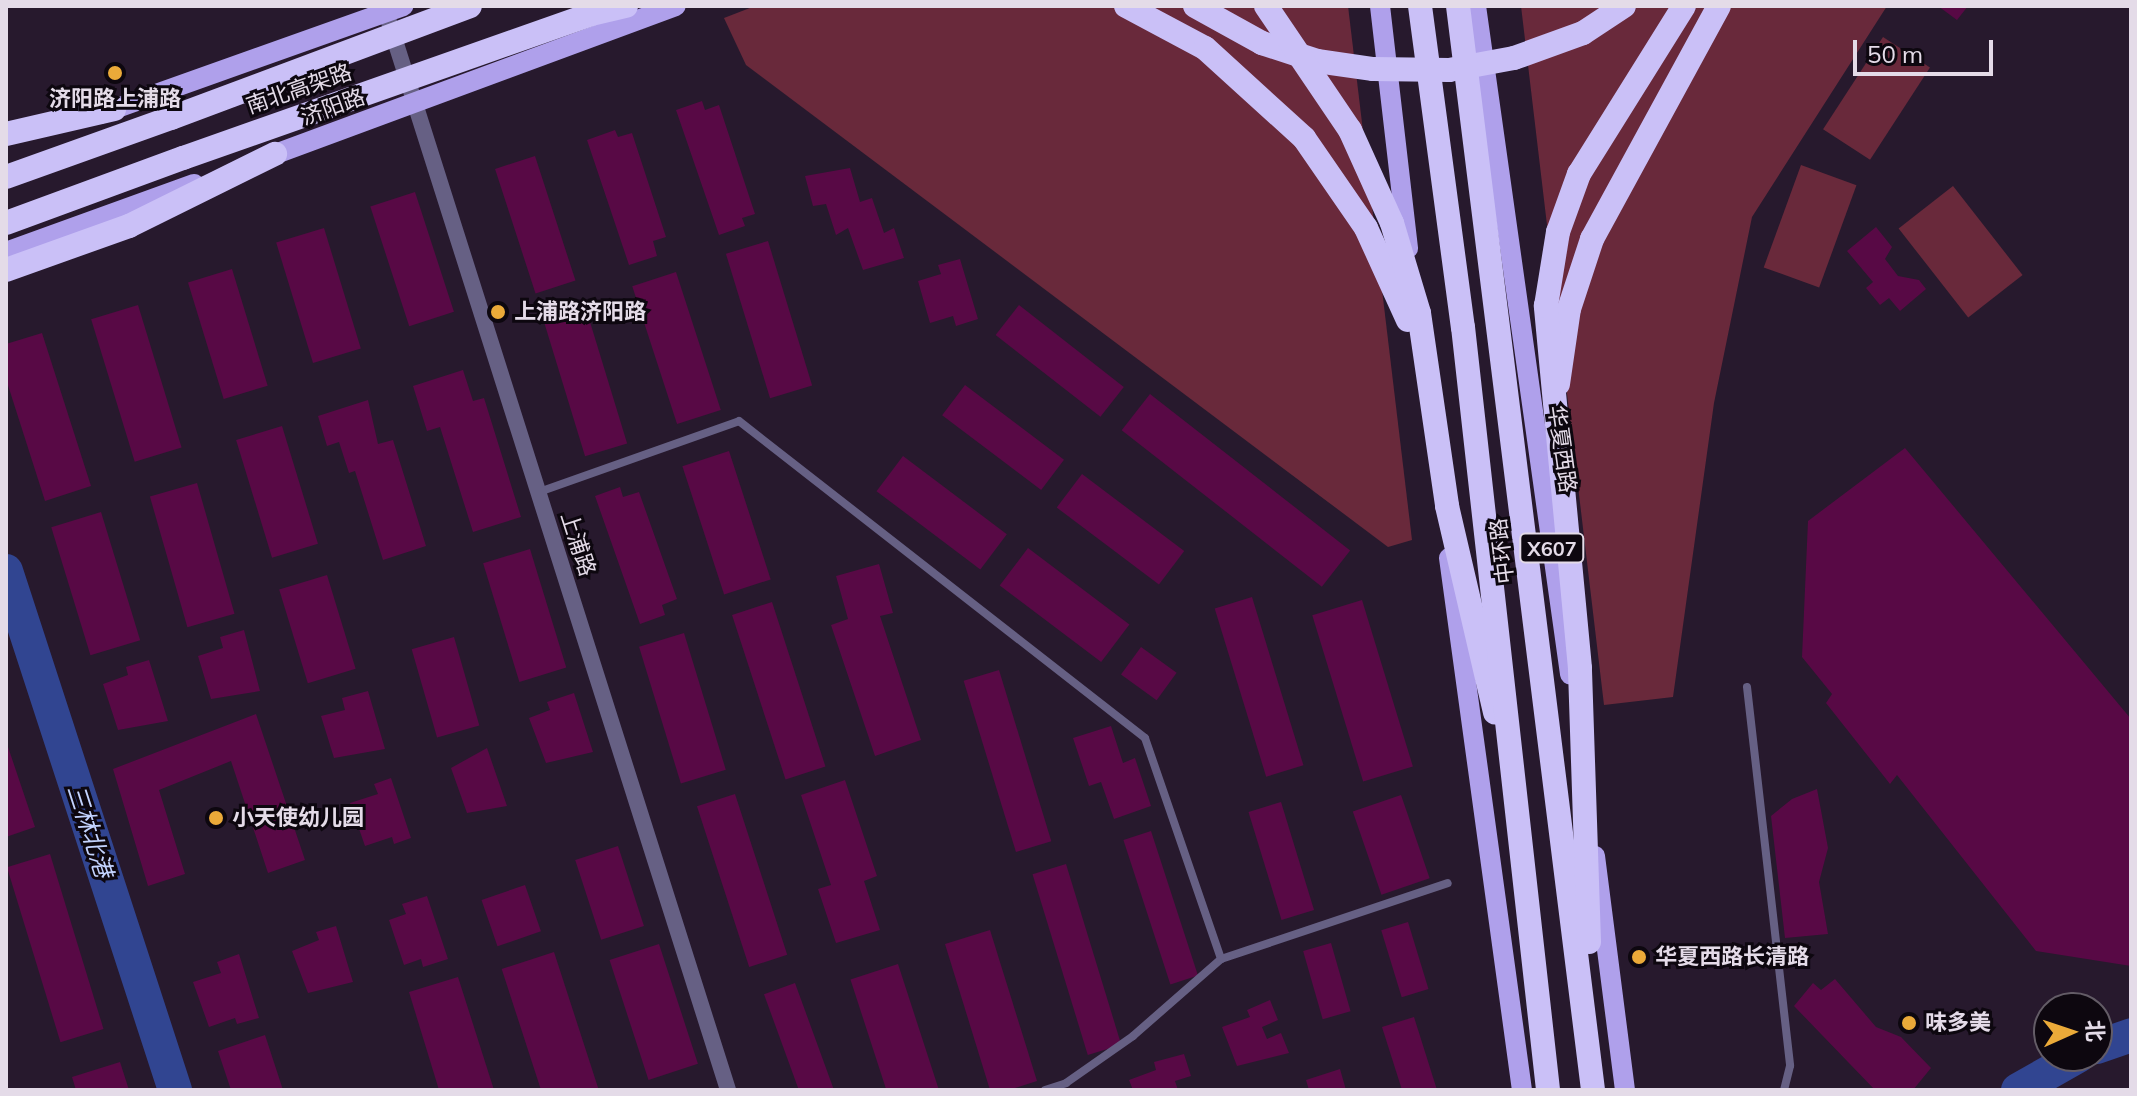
<!DOCTYPE html>
<html>
<head>
<meta charset="utf-8">
<style>
  body { margin:0 }
  #map { position:relative; width:2137px; height:1096px; overflow:hidden; background:#27192d; font-family:Mulish,"Noto Sans SC",sans-serif }
  div>[style] { position:absolute }
  [style*='--x'] { left:calc(var(--x)*1px); top:calc(var(--y)*1px); width:calc(var(--w)*1px); rotate:calc(var(--a)*1deg) }
  .green>* { inset:0; background:#69293b; transform-origin:0 0 }
  .river>* { height:34px; margin:-17px; padding:0 17px; transform-origin:17px; border-radius:17px; background:#314591 }
  .building>* { inset:0; background:#580945; transform-origin:0 0 }
  .lane>* { height:8px; margin:-4px; padding:0 4px; transform-origin:4px; border-radius:4px; background:#666084 }
  .street>* { height:16px; margin:-8px; padding:0 8px; transform-origin:8px; border-radius:8px; background:#666084 }
  .primary>* { height:20px; margin:-10px; padding:0 10px; transform-origin:10px; border-radius:10px; background:#afa0eb }
  .highway>* { height:24px; margin:-12px; padding:0 12px; transform-origin:12px; border-radius:12px; background:#cac0f7 }
  .highway-bridge>* { height:24px; margin:-12px; padding:0 12px; transform-origin:12px; border-radius:12px; background:#cac0f7 }
  .dots>* { width:22px; height:22px; translate:-50% -50%; box-sizing:border-box; border:4px solid #0d070f; border-radius:50% }
  span { translate:-50% -50%; white-space:nowrap; text-align:center; line-height:1.15; -webkit-text-stroke:6px #0d070f; paint-order:stroke }
  .shield-label span { padding:2px 6px; background:#0d070f; border:2px solid; border-radius:6px; -webkit-text-stroke-width:0 }
  .shield-label { font-size:20px; color:#e4dbe8; font-weight:700 }
  .street-label { font-size:22px; color:#e4dbe8 }
  .poi-label { font-size:22px; color:#e4dbe8; font-weight:700 }
  .left { translate:0 -50%; text-align:left }
  .water-label { font-size:24px; color:#c3d3fe; font-style:italic }
  .frame { position:absolute; inset:0; border:8px solid #e4dbe8; pointer-events:none }
  .north { position:absolute; left:2033px; top:992px; width:80px; height:80px; box-sizing:border-box; background:#0d070f; border:2px solid #635c66; border-radius:50%; rotate:87deg; font-size:22px; font-weight:700; line-height:32px; text-align:center; color:#e4dbe8 }
  .north::after { content:''; display:block; margin:auto; width:28px; height:36px; background:#ebaa39; clip-path:polygon(50% 0,100% 100%,50% 72%,0 100%) }
  .scale { position:absolute; left:1853px; top:40px; width:140px; height:36px; box-sizing:border-box; border:4px solid #e4dbe8; border-top:0; padding-left:10px; font-size:24px; line-height:28px; white-space:nowrap; color:#e4dbe8; -webkit-text-stroke:6px #0d070f; paint-order:stroke }
</style>
</head>
<body>
<div id="map">
  <div class="green">
    <div style="clip-path:polygon(755px 6px,1348px 6px,1412px 540px,1388px 547px,746px 65px,724px 18px)"></div>
    <div style="clip-path:polygon(1521px 6px,1887px 6px,1752px 217px,1714px 403px,1673px 697px,1604px 705px)"></div>
    <div style="left:1883px;top:37px;width:56px;height:110px;rotate:33deg"></div>
    <div style="left:1801px;top:165px;width:59px;height:109px;rotate:20deg"></div>
    <div style="left:1953px;top:186px;width:113px;height:69px;rotate:52deg"></div>
  </div>
  <div class="river">
    <div style="--x:6;--y:571;--w:546;--a:71.96"></div>
    <div style="--x:2097;--y:1047;--w:36;--a:-19"></div>
    <div style="--x:2018;--y:1090;--w:69;--a:-29.5"></div>
  </div>
  <div class="building">
    <div style="clip-path:polygon(1938px 6px,1968px 6px,1957px 20px)"></div>
    <div style="clip-path:polygon(702px 101px,705px 110px,719px 105px,755px 214px,742px 218px,745px 226px,719px 235px,676px 110px)"></div>
    <div style="clip-path:polygon(615px 130px,618px 137px,632px 133px,666px 237px,653px 241px,657px 256px,629px 265px,587px 140px)"></div>
    <div style="left:535px;top:156px;width:131px;height:42px;rotate:72deg"></div>
    <div style="clip-path:polygon(850px 168px,860px 202px,872px 198px,884px 233px,894px 228px,904px 258px,863px 270px,848px 228px,836px 235px,826px 204px,813px 206px,805px 176px)"></div>
    <div style="left:415px;top:192px;width:126px;height:47px;rotate:72deg"></div>
    <div style="clip-path:polygon(1876px 227px,1892px 247px,1885px 259px,1898px 276px,1919px 280px,1926px 289px,1900px 311px,1889px 298px,1880px 305px,1866px 288px,1873px 282px,1847px 251px)"></div>
    <div style="left:324px;top:228px;width:126px;height:50px;rotate:73deg"></div>
    <div style="left:768px;top:241px;width:151px;height:44px;rotate:73deg"></div>
    <div style="clip-path:polygon(960px 259px,978px 319px,956px 326px,953px 316px,930px 323px,918px 281px,941px 274px,938px 265px)"></div>
    <div style="left:232px;top:269px;width:122px;height:46px;rotate:73deg"></div>
    <div style="left:676px;top:272px;width:145px;height:46px;rotate:72deg"></div>
    <div style="left:583px;top:299px;width:151px;height:44px;rotate:73deg"></div>
    <div style="left:138px;top:305px;width:149px;height:49px;rotate:73deg"></div>
    <div style="left:1019px;top:305px;width:133px;height:38px;rotate:38deg"></div>
    <div style="clip-path:polygon(42px 333px,91px 486px,45px 501px,6px 379px,6px 344px)"></div>
    <div style="clip-path:polygon(463px 370px,473px 401px,484px 398px,521px 517px,473px 532px,440px 427px,427px 431px,413px 386px)"></div>
    <div style="left:965px;top:385px;width:124px;height:38px;rotate:37deg"></div>
    <div style="left:1150px;top:394px;width:254px;height:46px;rotate:38deg"></div>
    <div style="clip-path:polygon(368px 400px,378px 444px,393px 440px,426px 546px,383px 560px,355px 471px,349px 473px,339px 442px,327px 446px,318px 416px)"></div>
    <div style="left:282px;top:426px;width:123px;height:48px;rotate:73deg"></div>
    <div style="clip-path:polygon(1905px 448px,2131px 719px,2131px 966px,2036px 951px,1897px 775px,1890px 784px,1826px 703px,1832px 694px,1802px 657px,1808px 521px)"></div>
    <div style="left:729px;top:451px;width:135px;height:49px;rotate:72deg"></div>
    <div style="left:903px;top:456px;width:130px;height:44px;rotate:37deg"></div>
    <div style="left:1082px;top:474px;width:128px;height:42px;rotate:37deg"></div>
    <div style="left:197px;top:483px;width:136px;height:49px;rotate:74deg"></div>
    <div style="clip-path:polygon(620px 487px,623px 497px,639px 492px,677px 599px,662px 605px,665px 615px,640px 624px,595px 496px)"></div>
    <div style="left:101px;top:512px;width:134px;height:52px;rotate:73deg"></div>
    <div style="left:1028px;top:548px;width:127px;height:47px;rotate:37deg"></div>
    <div style="left:530px;top:549px;width:124px;height:49px;rotate:73deg"></div>
    <div style="clip-path:polygon(879px 564px,893px 613px,880px 616px,921px 740px,875px 756px,831px 625px,848px 619px,836px 576px)"></div>
    <div style="left:327px;top:575px;width:98px;height:50px;rotate:73deg"></div>
    <div style="left:1252px;top:597px;width:176px;height:39px;rotate:73deg"></div>
    <div style="left:1362px;top:600px;width:174px;height:52px;rotate:73deg"></div>
    <div style="left:772px;top:602px;width:173px;height:42px;rotate:72deg"></div>
    <div style="clip-path:polygon(244px 630px,260px 691px,211px 699px,198px 656px,223px 648px,220px 637px)"></div>
    <div style="left:684px;top:633px;width:143px;height:47px;rotate:73deg"></div>
    <div style="left:454px;top:637px;width:92px;height:44px;rotate:74deg"></div>
    <div style="left:1141px;top:647px;width:44px;height:34px;rotate:36deg"></div>
    <div style="clip-path:polygon(149px 660px,168px 721px,118px 730px,103px 684px,128px 675px,126px 667px)"></div>
    <div style="left:999px;top:670px;width:179px;height:37px;rotate:73deg"></div>
    <div style="clip-path:polygon(368px 691px,385px 749px,334px 758px,321px 716px,345px 710px,342px 698px)"></div>
    <div style="clip-path:polygon(574px 693px,593px 752px,546px 763px,529px 718px,550px 710px,547px 702px)"></div>
    <div style="clip-path:polygon(256px 714px,305px 860px,268px 873px,231px 761px,159px 790px,185px 874px,148px 886px,113px 769px)"></div>
    <div style="clip-path:polygon(1111px 726px,1123px 763px,1135px 758px,1151px 806px,1114px 819px,1101px 782px,1089px 786px,1073px 738px)"></div>
    <div style="clip-path:polygon(6px 741px,35px 827px,6px 837px)"></div>
    <div style="clip-path:polygon(487px 748px,507px 806px,467px 813px,451px 768px)"></div>
    <div style="clip-path:polygon(391px 778px,411px 838px,394px 844px,392px 837px,365px 846px,350px 803px,378px 794px,374px 784px)"></div>
    <div style="clip-path:polygon(845px 780px,877px 876px,864px 881px,880px 930px,836px 943px,818px 889px,831px 885px,801px 795px)"></div>
    <div style="clip-path:polygon(1817px 789px,1828px 848px,1819px 882px,1828px 934px,1785px 938px,1771px 816px,1792px 799px)"></div>
    <div style="left:735px;top:794px;width:169px;height:40px;rotate:72deg"></div>
    <div style="left:1401px;top:795px;width:88px;height:51px;rotate:71deg"></div>
    <div style="left:1281px;top:802px;width:113px;height:34px;rotate:73deg"></div>
    <div style="left:1151px;top:831px;width:152px;height:29px;rotate:72deg"></div>
    <div style="left:618px;top:846px;width:84px;height:45px;rotate:72deg"></div>
    <div style="left:50px;top:854px;width:183px;height:45px;rotate:73deg"></div>
    <div style="left:1066px;top:864px;width:189px;height:35px;rotate:73deg"></div>
    <div style="left:525px;top:885px;width:49px;height:46px;rotate:71deg"></div>
    <div style="clip-path:polygon(427px 896px,448px 959px,423px 967px,421px 959px,404px 965px,389px 920px,406px 914px,402px 904px)"></div>
    <div style="left:1408px;top:922px;width:70px;height:28px;rotate:73deg"></div>
    <div style="clip-path:polygon(336px 926px,353px 982px,308px 993px,292px 951px,319px 940px,316px 932px)"></div>
    <div style="clip-path:polygon(990px 930px,1037px 1081px,1009px 1090px,990px 1090px,945px 944px)"></div>
    <div style="left:1331px;top:943px;width:71px;height:29px;rotate:74deg"></div>
    <div style="left:659px;top:944px;width:126px;height:52px;rotate:72deg"></div>
    <div style="left:554px;top:952px;width:145px;height:55px;rotate:72deg"></div>
    <div style="clip-path:polygon(239px 954px,259px 1018px,237px 1024px,235px 1018px,209px 1027px,193px 982px,221px 973px,217px 962px)"></div>
    <div style="left:898px;top:964px;width:133px;height:50px;rotate:72deg"></div>
    <div style="clip-path:polygon(458px 977px,494px 1090px,439px 1090px,409px 992px)"></div>
    <div style="clip-path:polygon(1835px 979px,1876px 1027px,1901px 1037px,1931px 1068px,1913px 1090px,1875px 1090px,1794px 1006px,1813px 983px,1821px 990px)"></div>
    <div style="left:795px;top:983px;width:114px;height:33px;rotate:70deg"></div>
    <div style="clip-path:polygon(1270px 1000px,1278px 1020px,1262px 1027px,1267px 1039px,1281px 1033px,1289px 1053px,1237px 1066px,1222px 1027px,1250px 1017px,1247px 1010px)"></div>
    <div style="clip-path:polygon(1414px 1017px,1437px 1090px,1402px 1090px,1382px 1027px)"></div>
    <div style="clip-path:polygon(265px 1035px,283px 1090px,231px 1090px,218px 1051px)"></div>
    <div style="clip-path:polygon(1184px 1054px,1191px 1076px,1175px 1081px,1178px 1090px,1133px 1090px,1129px 1080px,1156px 1070px,1154px 1062px)"></div>
    <div style="clip-path:polygon(120px 1062px,129px 1090px,76px 1090px,72px 1077px)"></div>
    <div style="clip-path:polygon(1340px 1069px,1346px 1090px,1309px 1090px,1306px 1080px)"></div>
  </div>
  <div class="lane">
    <div style="--x:539;--y:492;--w:212;--a:-19.5"></div>
    <div style="--x:739;--y:421;--w:515;--a:37.98"></div>
    <div style="--x:1145;--y:738;--w:234;--a:71"></div>
    <div style="--x:1747;--y:687;--w:381;--a:83.5"></div>
    <div style="--x:1790;--y:1066;--w:25;--a:104"></div>
    <div style="--x:1045;--y:1090;--w:22;--a:-18"></div>
    <div style="--x:1066;--y:1083;--w:82;--a:-35"></div>
    <div style="--x:1133;--y:1036;--w:117;--a:-41.2"></div>
    <div style="--x:1221;--y:959;--w:239;--a:-18.5"></div>
  </div>
  <div class="street">
    <div style="--x:384;--y:6;--w:1137;--a:72.39"></div>
  </div>
  <div class="primary">
    <div style="--x:1380;--y:6;--w:244;--a:83.4"></div>
    <div style="--x:1476;--y:6;--w:675;--a:81.99"></div>
    <div style="--x:100;--y:114;--w:322;--a:-19.6"></div>
    <div style="--x:262;--y:159;--w:441;--a:-20.3"></div>
    <div style="--x:6;--y:252;--w:200;--a:-19.9"></div>
    <div style="--x:1449;--y:558;--w:537;--a:82.19"></div>
    <div style="--x:1595;--y:856;--w:236;--a:82.7"></div>
  </div>
  <div class="highway">
    <div style="--x:591;--y:14;--w:36;--a:-13"></div>
    <div style="--x:6;--y:134;--w:111;--a:-13"></div>
    <div style="--x:6;--y:177;--w:175;--a:-19.7"></div>
    <div style="--x:6;--y:223;--w:189;--a:-20.2"></div>
    <div style="--x:6;--y:270;--w:131;--a:-19.7"></div>
    <div style="--x:129;--y:226;--w:163;--a:-26.3"></div>
    <div style="--x:1558;--y:384;--w:76;--a:-81.7"></div>
    <div style="--x:1569;--y:309;--w:74;--a:-71.8"></div>
    <div style="--x:1592;--y:239;--w:265;--a:-61.4"></div>
  </div>
  <div class="highway-bridge">
    <div style="--x:1126;--y:6;--w:89;--a:28"></div>
    <div style="--x:1205;--y:48;--w:134;--a:42.3"></div>
    <div style="--x:1304;--y:138;--w:109;--a:55.4"></div>
    <div style="--x:1366;--y:228;--w:101;--a:65.5"></div>
    <div style="--x:1195;--y:6;--w:77;--a:28.9"></div>
    <div style="--x:1262;--y:43;--w:58;--a:18.1"></div>
    <div style="--x:1317;--y:61;--w:57;--a:8.1"></div>
    <div style="--x:1373;--y:69;--w:76;--a:0.8"></div>
    <div style="--x:1449;--y:70;--w:66;--a:-10.5"></div>
    <div style="--x:1514;--y:58;--w:73;--a:-19.9"></div>
    <div style="--x:1583;--y:33;--w:49;--a:-33.4"></div>
    <div style="--x:1266;--y:6;--w:150;--a:55.9"></div>
    <div style="--x:1350;--y:130;--w:102;--a:65.7"></div>
    <div style="--x:1392;--y:223;--w:94;--a:73.3"></div>
    <div style="--x:1419;--y:313;--w:195;--a:81.7"></div>
    <div style="--x:1447;--y:506;--w:212;--a:76.9"></div>
    <div style="--x:1420;--y:6;--w:324;--a:82.4"></div>
    <div style="--x:1463;--y:327;--w:768;--a:83.64"></div>
    <div style="--x:1458;--y:6;--w:1092;--a:82.9"></div>
    <div style="--x:171;--y:118;--w:319;--a:-20.5"></div>
    <div style="--x:183;--y:158;--w:433;--a:-19.4"></div>
    <div style="--x:1589;--y:942;--w:274;--a:-91.9"></div>
    <div style="--x:1580;--y:668;--w:364;--a:-95.4"></div>
    <div style="--x:1546;--y:306;--w:75;--a:-80.8"></div>
    <div style="--x:1558;--y:232;--w:62;--a:-70.1"></div>
    <div style="--x:1579;--y:174;--w:198;--a:-58"></div>
  </div>
  <div class="dots">
    <div style="left:115px;top:73px;background:#ebaa39"></div>
    <div style="left:498px;top:312px;background:#ebaa39"></div>
    <div style="left:216px;top:818px;background:#ebaa39"></div>
    <div style="left:1639px;top:957px;background:#ebaa39"></div>
    <div style="left:1909px;top:1023px;background:#ebaa39"></div>
  </div>
  <div class="shield-label">
    <span style="left:1552px;top:548px">X607</span>
  </div>
  <div class="street-label">
    <span style="left:299px;top:89px;rotate:-19deg">南北高架路</span>
    <span style="left:333px;top:107px;rotate:-20deg">济阳路</span>
    <span style="left:1562px;top:449px;rotate:82deg">华夏西路</span>
    <span style="left:578px;top:544px;rotate:72deg">上浦路</span>
    <span style="left:1502px;top:551px;rotate:-97deg">中环路</span>
  </div>
  <div class="poi-label">
    <span style="left:115px;top:99px">济阳路上浦路</span>
    <span class="left" style="left:514px;top:312px">上浦路济阳路</span>
    <span class="left" style="left:232px;top:818px">小天使幼儿园</span>
    <span class="left" style="left:1655px;top:957px">华夏西路长清路</span>
    <span class="left" style="left:1925px;top:1023px">味多美</span>
  </div>
  <div class="water-label">
    <span style="left:90px;top:831px;rotate:72deg">三林北港</span>
  </div>
  <div class="frame"></div>
  <div class="north">北</div>
  <div class="scale">50 m</div>
</div>
</body>
</html>
